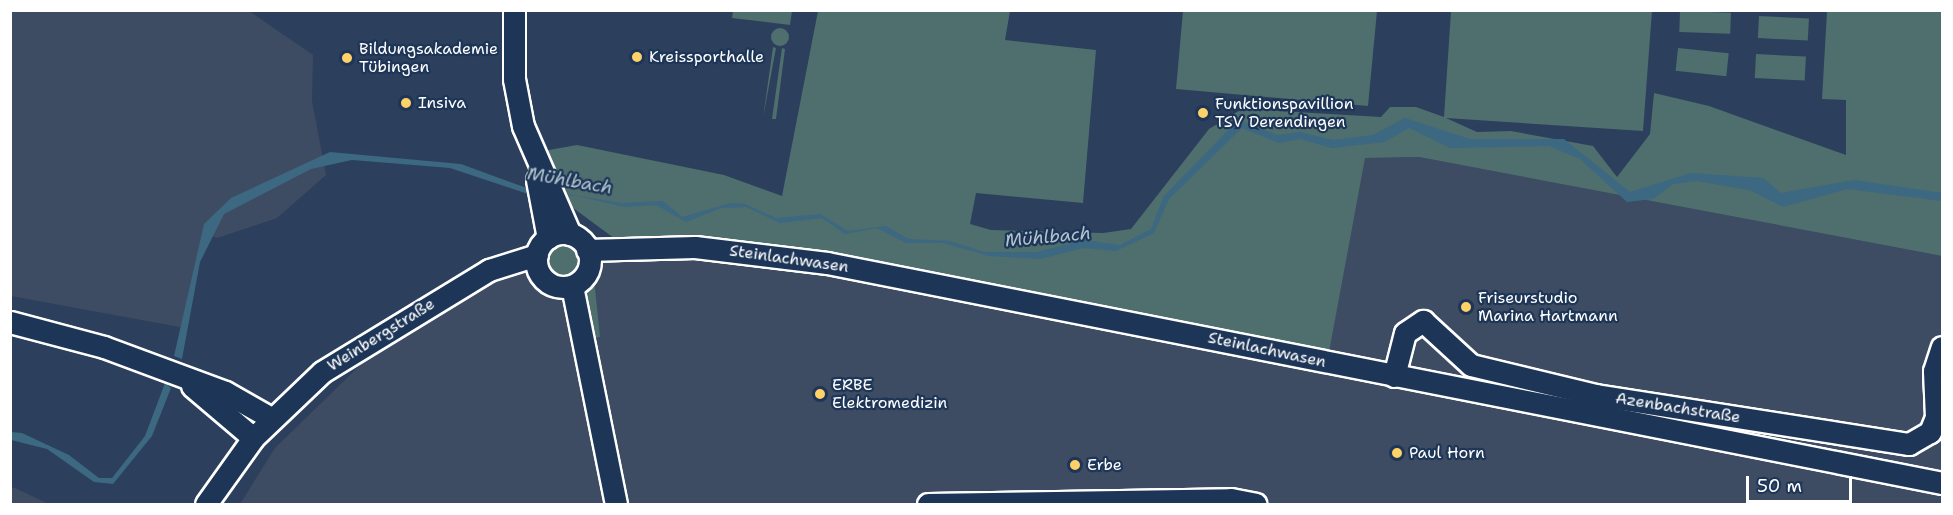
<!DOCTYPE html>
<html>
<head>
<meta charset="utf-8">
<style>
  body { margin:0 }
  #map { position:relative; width:1953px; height:515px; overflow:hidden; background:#2c3f5c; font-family:"Shantell Sans",sans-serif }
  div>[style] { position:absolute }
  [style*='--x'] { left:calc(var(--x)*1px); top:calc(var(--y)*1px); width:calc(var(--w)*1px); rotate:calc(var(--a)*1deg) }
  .built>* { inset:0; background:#3d4c62 }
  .green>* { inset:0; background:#4f6e6e; transform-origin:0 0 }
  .round { border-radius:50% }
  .water>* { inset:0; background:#3c6881 }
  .roads { filter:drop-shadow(2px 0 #fff) drop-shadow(-2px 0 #fff) drop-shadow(0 2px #fff) drop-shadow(0 -2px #fff) }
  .minor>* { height:21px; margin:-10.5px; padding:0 10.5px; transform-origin:10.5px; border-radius:10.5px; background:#1d3557 }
  .minor>.ring { margin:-10.5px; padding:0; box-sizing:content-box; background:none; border:21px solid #1d3557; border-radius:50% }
  .dots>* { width:16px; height:16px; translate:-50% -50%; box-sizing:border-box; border:3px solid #1d3557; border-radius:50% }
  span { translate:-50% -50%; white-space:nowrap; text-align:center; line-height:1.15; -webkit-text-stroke:4.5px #1d3557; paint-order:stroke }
  .poi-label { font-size:16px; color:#fff }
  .left { translate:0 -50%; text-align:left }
  .street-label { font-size:16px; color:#fff }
  .water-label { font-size:18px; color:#b1c3cd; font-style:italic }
  .frame { position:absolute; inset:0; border:12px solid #fff; pointer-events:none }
  .scale { position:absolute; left:1746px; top:476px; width:106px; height:27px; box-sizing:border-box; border:3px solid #fff; border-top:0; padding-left:8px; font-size:18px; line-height:21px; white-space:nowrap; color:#fff; -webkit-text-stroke:4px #1d3557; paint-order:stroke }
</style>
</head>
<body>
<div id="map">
  <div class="built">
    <div style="clip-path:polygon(10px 11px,249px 11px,313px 55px,312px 101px,326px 175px,277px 218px,217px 238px,205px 234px,185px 328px,11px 296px)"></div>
    <div style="clip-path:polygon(1419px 157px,1942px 256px,1942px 504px,240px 504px,275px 448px,417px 310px,587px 250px,695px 247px,1327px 362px,1364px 158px)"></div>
    <div style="clip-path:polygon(11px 487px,15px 488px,49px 504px,11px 504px)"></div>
  </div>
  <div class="green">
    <div style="clip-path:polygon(733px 11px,733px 10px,792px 11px,790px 25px,732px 18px)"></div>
    <div style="clip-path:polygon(818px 11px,1010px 11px,1005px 40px,1096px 50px,1083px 203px,976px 193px,970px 224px,991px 230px,1103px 233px,1131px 229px,1209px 129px,1242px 109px,1381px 117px,1390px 107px,1416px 107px,1444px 117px,1451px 11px,1652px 11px,1643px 131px,1446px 118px,1477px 132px,1511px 131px,1593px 146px,1617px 177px,1650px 134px,1654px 93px,1709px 106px,1846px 155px,1846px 100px,1822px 99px,1827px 11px,1942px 11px,1942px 256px,1419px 157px,1365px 158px,1327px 363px,923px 281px,626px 247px,565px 202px,532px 153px,577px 145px,724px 175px,782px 196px)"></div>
    <div style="clip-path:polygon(1183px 11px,1377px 11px,1368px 106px,1176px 89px)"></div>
    <div style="left:1680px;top:11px;width:51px;height:21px;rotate:2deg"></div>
    <div style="left:1759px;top:16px;width:50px;height:22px;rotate:3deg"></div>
    <div class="round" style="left:771px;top:28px;width:18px;height:18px"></div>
    <div style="clip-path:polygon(773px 47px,776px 48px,763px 118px)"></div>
    <div style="clip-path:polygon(782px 48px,785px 49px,776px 119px,772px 119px)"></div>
    <div style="left:1678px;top:48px;width:51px;height:23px;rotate:6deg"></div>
    <div style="left:1756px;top:54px;width:50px;height:24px;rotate:3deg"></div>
    <div class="round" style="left:545px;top:241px;width:36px;height:36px"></div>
    <div style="clip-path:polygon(594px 279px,600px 337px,589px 339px,584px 295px)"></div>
  </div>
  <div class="water">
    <div style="clip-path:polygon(1405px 118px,1470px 139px,1564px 139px,1630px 192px,1691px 173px,1763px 178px,1781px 193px,1854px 180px,1942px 193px,1942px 201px,1847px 189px,1783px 207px,1749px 190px,1697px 181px,1673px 184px,1653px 199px,1627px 202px,1580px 159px,1549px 146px,1450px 148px,1409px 128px,1385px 142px,1332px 148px,1300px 139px,1279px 143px,1242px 128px,1169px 199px,1154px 233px,1116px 251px,1083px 248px,1040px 259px,989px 256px,943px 243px,906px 243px,877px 228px,845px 234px,822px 218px,780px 223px,746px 207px,721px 208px,686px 222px,656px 205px,624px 207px,577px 196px,528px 194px,450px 168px,352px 160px,311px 169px,224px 214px,200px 262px,182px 359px,174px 356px,204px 224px,231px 198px,330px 152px,461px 164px,524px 187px,622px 203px,663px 201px,682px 217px,731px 203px,745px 204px,776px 218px,820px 214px,848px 231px,886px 226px,908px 239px,950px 241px,984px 252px,1037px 252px,1084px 240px,1120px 245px,1151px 229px,1164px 196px,1238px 120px,1277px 135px,1300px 132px,1333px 140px,1373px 135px)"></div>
    <div style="clip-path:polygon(165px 383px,171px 388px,152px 436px,113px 484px,94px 482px,47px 449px,11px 440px,11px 432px,22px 433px,69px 455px,99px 478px,112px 478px,145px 436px)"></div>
  </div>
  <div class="roads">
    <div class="minor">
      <div style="--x:514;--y:10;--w:69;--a:90"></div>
      <div style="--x:514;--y:79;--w:48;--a:79.2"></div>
      <div style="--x:523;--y:126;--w:118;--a:66.5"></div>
      <div style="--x:537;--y:180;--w:59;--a:79.3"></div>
      <div class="ring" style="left:536px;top:233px;width:33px;height:33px"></div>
      <div style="--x:587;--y:250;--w:108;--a:-1.6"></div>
      <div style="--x:695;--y:247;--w:133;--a:6.9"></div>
      <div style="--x:827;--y:263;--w:1136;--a:11.16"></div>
      <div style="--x:572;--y:286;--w:222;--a:78.6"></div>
      <div style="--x:10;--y:322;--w:97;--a:14.9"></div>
      <div style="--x:104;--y:347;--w:129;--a:20.4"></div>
      <div style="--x:225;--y:392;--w:53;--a:29.5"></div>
      <div style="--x:1394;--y:376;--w:44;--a:-75.7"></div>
      <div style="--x:1405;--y:333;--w:22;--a:-34"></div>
      <div style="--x:1423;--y:321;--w:65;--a:42.5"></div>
      <div style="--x:1471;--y:365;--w:129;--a:13.5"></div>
      <div style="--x:1596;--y:395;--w:317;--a:8.9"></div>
      <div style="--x:1909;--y:444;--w:24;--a:-30"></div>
      <div style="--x:1930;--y:432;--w:16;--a:-68"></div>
      <div style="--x:1936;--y:417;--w:46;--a:-92.5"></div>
      <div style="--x:1934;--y:371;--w:25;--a:-72"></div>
      <div style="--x:192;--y:386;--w:80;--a:40.4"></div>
      <div style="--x:206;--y:504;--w:81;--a:-54.5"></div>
      <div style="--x:253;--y:438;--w:95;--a:-43.7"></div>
      <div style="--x:322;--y:372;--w:196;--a:-31.4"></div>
      <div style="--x:489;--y:270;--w:50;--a:-17.4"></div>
      <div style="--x:928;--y:504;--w:303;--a:-0.9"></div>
      <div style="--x:1231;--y:499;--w:25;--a:11"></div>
    </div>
  </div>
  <div class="dots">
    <div style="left:637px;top:57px;background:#ffd166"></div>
    <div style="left:347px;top:58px;background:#ffd166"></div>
    <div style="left:406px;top:103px;background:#ffd166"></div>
    <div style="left:1203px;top:113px;background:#ffd166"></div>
    <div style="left:1466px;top:307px;background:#ffd166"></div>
    <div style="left:820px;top:394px;background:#ffd166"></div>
    <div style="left:1397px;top:453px;background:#ffd166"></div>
    <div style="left:1075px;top:465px;background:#ffd166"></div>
  </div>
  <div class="poi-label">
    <span class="left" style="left:359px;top:58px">Bildungsakademie<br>Tübingen</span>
    <span class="left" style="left:649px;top:57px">Kreissporthalle</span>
    <span class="left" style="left:418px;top:103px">Insiva</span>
    <span class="left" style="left:1215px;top:113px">Funktionspavillion<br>TSV Derendingen</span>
    <span class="left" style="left:1478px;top:307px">Friseurstudio<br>Marina Hartmann</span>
    <span class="left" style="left:832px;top:394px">ERBE<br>Elektromedizin</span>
    <span class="left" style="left:1409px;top:453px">Paul Horn</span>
    <span class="left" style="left:1087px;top:465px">Erbe</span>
  </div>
  <div class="street-label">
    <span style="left:789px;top:259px;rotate:8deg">Steinlachwasen</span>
    <span style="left:381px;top:335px;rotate:-32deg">Weinbergstraße</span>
    <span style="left:1267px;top:350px;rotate:12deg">Steinlachwasen</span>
    <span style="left:1678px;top:408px;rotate:9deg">Azenbachstraße</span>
  </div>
  <div class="water-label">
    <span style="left:570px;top:181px;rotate:10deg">Mühlbach</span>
    <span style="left:1048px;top:237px;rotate:-5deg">Mühlbach</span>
  </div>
  <div class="frame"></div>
  <div class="scale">50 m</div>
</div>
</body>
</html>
